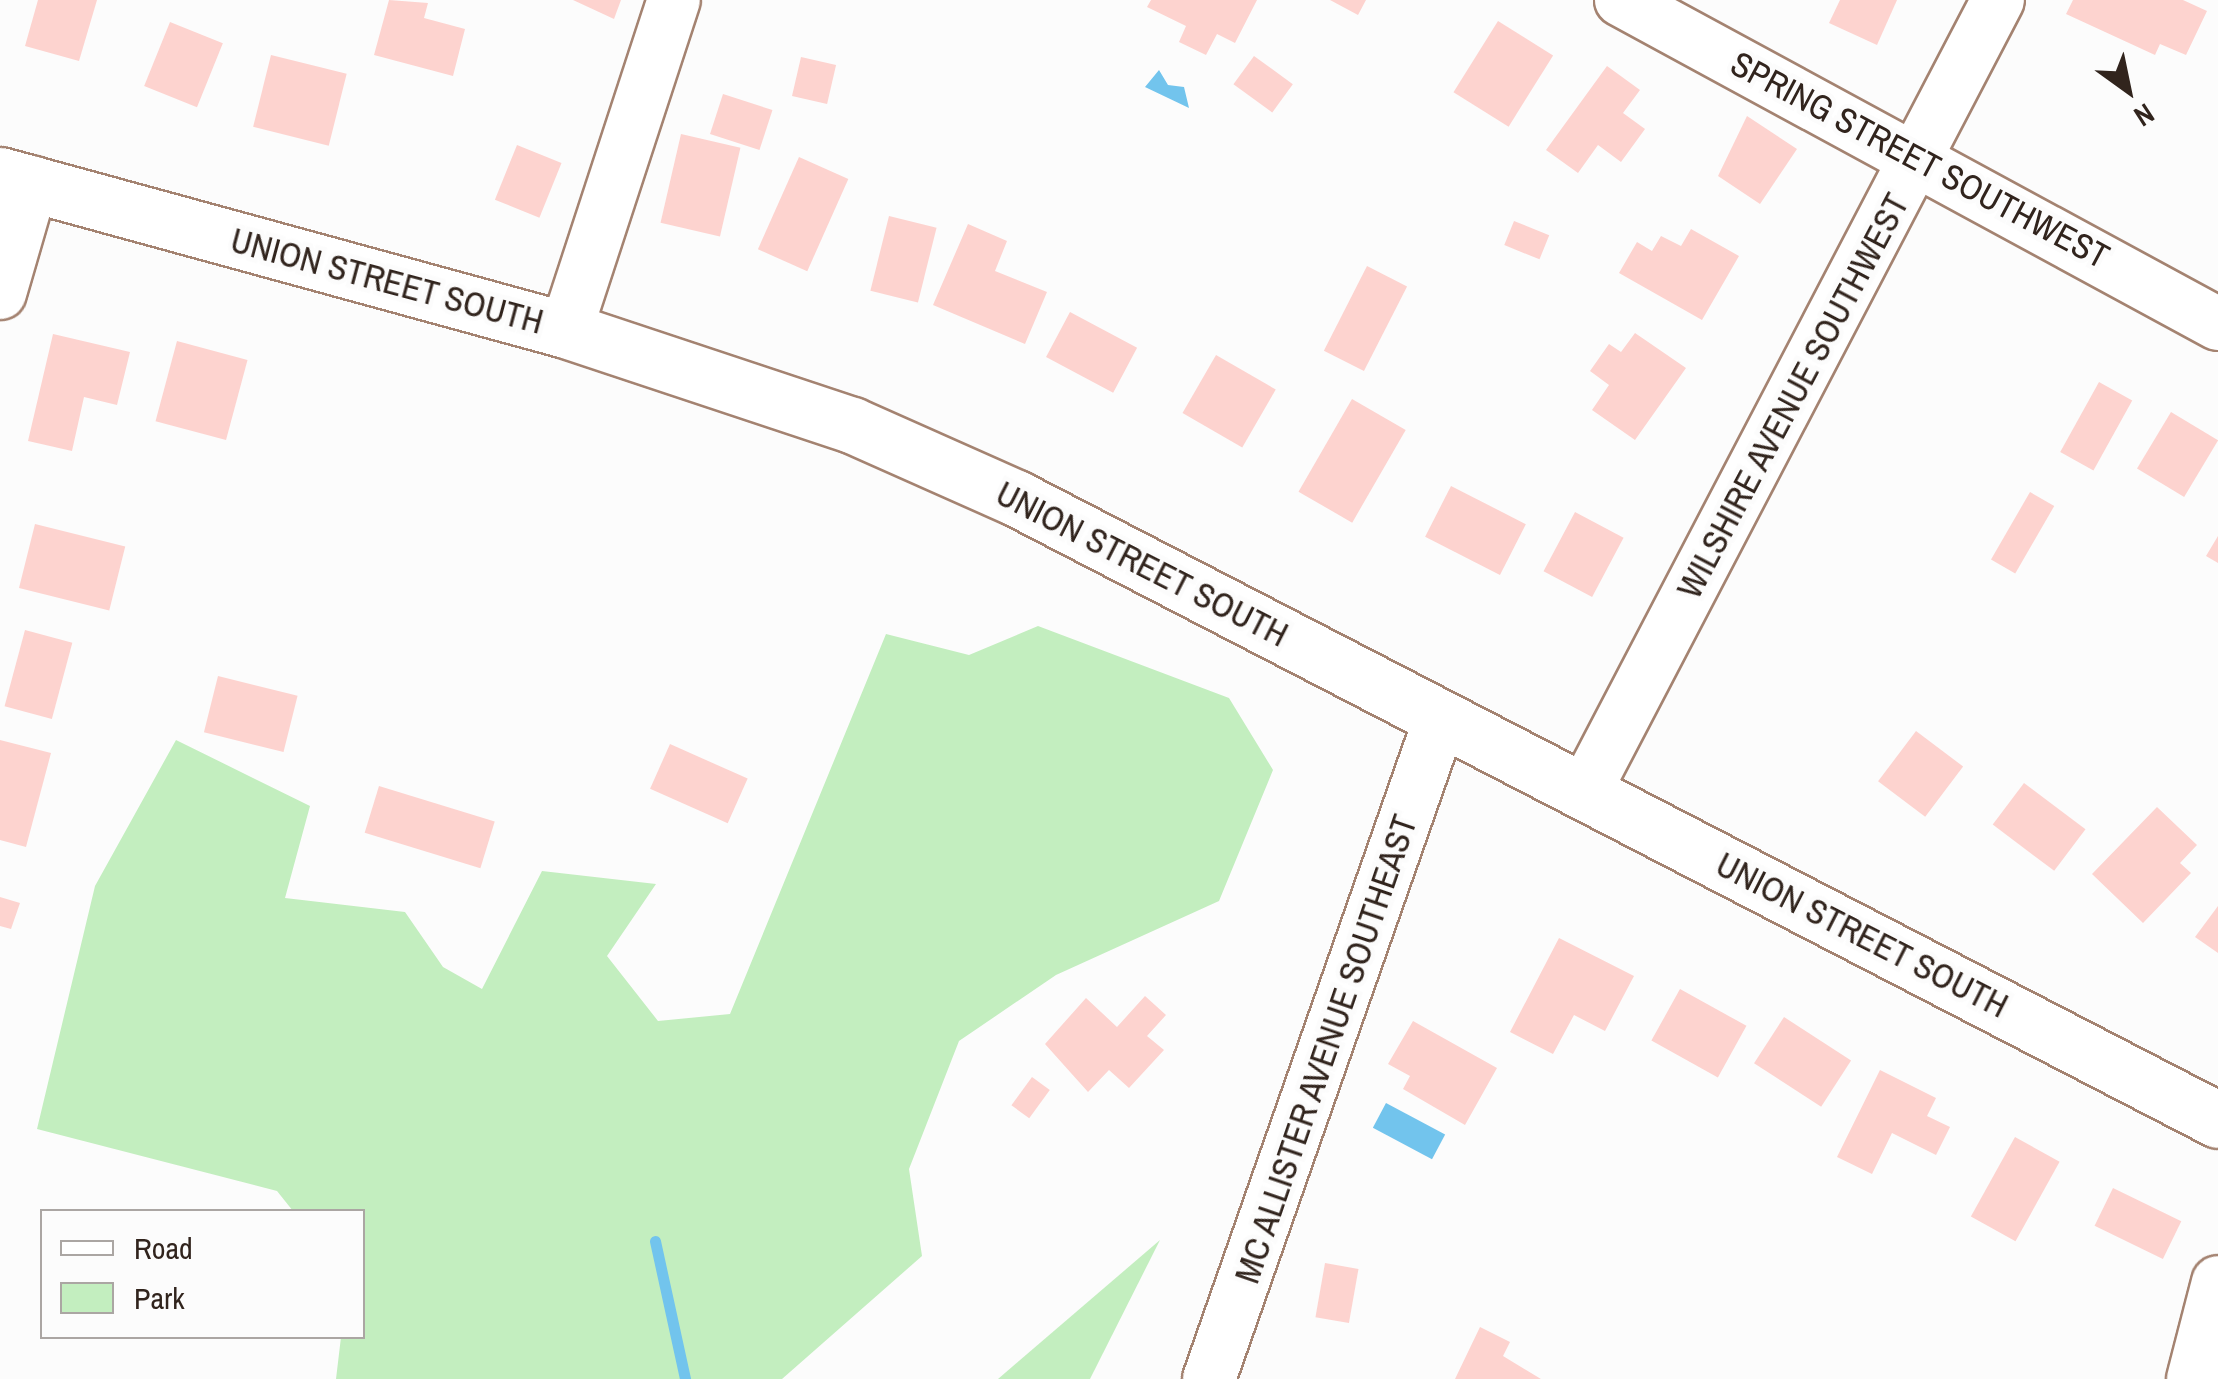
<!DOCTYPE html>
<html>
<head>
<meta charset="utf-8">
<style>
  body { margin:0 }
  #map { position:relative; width:2218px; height:1379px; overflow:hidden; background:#fcfcfc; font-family:"Archivo Narrow",sans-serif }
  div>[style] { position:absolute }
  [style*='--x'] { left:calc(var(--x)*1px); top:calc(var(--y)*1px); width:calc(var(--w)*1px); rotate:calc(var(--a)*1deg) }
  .green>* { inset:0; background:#c3eebf }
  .water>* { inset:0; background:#72c4ed; transform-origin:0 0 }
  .stream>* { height:11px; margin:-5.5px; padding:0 5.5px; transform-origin:5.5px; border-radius:5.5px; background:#72c4ed }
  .building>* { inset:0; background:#fdd3cf; transform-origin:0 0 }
  .roads { filter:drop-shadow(2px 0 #a48371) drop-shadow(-2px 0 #a48371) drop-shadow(0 2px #a48371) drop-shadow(0 -2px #a48371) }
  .minor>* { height:52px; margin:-26px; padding:0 26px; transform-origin:26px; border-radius:26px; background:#fff }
  .major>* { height:55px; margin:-27.5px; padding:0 27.5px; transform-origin:27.5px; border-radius:27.5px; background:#fff }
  span { translate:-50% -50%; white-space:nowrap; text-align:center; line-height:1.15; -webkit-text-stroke:9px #fcfcfc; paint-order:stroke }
  .street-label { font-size:35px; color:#31241d }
  .legend { position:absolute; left:40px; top:1209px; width:325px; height:130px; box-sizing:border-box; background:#fcfcfc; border:2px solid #aba6a3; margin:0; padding:12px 18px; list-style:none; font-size:30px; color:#31241d }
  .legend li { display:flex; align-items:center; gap:20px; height:50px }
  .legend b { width:50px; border:2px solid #aba6a3 }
  .north { position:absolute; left:2078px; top:40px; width:100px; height:100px; -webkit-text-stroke:8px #fcfcfc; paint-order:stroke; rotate:147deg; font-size:28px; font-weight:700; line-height:40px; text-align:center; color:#31241d }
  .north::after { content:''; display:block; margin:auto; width:35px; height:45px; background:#31241d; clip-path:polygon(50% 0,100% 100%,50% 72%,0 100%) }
</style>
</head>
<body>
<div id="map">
  <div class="green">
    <div style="clip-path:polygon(1038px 626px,1229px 698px,1273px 770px,1219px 901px,1056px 975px,959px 1041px,909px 1169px,922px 1256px,782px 1379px,336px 1379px,341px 1337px,362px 1336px,362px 1212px,293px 1211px,277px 1191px,37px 1129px,95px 886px,176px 740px,310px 806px,285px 898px,405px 912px,443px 967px,482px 989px,542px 871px,656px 884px,607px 956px,658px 1021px,730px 1014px,886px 634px,969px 655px)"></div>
    <div style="clip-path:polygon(1160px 1240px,1090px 1379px,998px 1379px)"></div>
  </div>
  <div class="water">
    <div style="clip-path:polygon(1159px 70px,1168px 85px,1184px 87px,1189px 108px,1145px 87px)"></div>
    <div style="left:1386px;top:1103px;width:67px;height:28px;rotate:28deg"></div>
  </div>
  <div class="stream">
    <div style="--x:655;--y:1241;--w:141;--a:77.7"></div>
  </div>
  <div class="building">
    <div style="clip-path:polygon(38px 0,97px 0,79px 61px,25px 46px)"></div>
    <div style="clip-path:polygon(389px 0,428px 3px,424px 18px,465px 29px,453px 76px,374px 55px)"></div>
    <div style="clip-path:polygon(573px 0,621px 0,614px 19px)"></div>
    <div style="clip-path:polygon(1151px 0,1257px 0,1235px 43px,1217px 34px,1206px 55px,1179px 42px,1186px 26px,1147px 7px)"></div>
    <div style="clip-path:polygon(1330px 0,1366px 0,1358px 15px)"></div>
    <div style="clip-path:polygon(1840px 0,1897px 0,1877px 45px,1829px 23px)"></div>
    <div style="clip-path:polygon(2073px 0,2183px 0,2207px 11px,2186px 55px,2160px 44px,2155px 55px,2066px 14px)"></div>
    <div style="left:1498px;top:21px;width:65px;height:84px;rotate:32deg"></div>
    <div style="left:170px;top:22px;width:57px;height:69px;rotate:22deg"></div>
    <div style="left:271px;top:55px;width:78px;height:74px;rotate:14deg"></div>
    <div style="left:1254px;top:56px;width:48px;height:35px;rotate:36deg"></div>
    <div style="left:801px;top:57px;width:36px;height:40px;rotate:13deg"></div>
    <div style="clip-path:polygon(1607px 66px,1640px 90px,1623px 113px,1645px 129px,1621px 162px,1598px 145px,1578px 173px,1546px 150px)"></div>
    <div style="left:723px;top:94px;width:52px;height:42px;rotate:18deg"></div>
    <div style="clip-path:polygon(1747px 116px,1797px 149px,1760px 204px,1718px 176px)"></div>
    <div style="left:681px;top:134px;width:61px;height:91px;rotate:13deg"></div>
    <div style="left:517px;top:145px;width:48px;height:59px;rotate:22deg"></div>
    <div style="left:799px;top:157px;width:54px;height:101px;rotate:24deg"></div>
    <div style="left:889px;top:216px;width:49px;height:77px;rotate:14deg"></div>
    <div style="left:1514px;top:221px;width:38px;height:26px;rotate:22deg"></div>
    <div style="clip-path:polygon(968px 224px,1007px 241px,995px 271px,1047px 292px,1025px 344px,933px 305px)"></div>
    <div style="clip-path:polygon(1691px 229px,1739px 256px,1702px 320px,1619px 273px,1637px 242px,1652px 251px,1661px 236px,1681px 246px)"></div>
    <div style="left:1367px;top:266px;width:45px;height:95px;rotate:27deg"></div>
    <div style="left:1070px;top:312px;width:76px;height:51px;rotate:28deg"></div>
    <div style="clip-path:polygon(1635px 333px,1686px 368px,1635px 440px,1592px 410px,1609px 385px,1590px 371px,1609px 344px,1621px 352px)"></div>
    <div style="clip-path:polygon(53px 334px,130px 352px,117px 405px,84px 397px,72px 451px,28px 441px)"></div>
    <div style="left:177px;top:341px;width:73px;height:83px;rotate:15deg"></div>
    <div style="left:1216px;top:355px;width:69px;height:67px;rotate:30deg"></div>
    <div style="left:2099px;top:382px;width:38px;height:80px;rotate:29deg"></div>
    <div style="left:1352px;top:399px;width:62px;height:107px;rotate:30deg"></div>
    <div style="left:2171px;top:412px;width:55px;height:66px;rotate:31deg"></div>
    <div style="left:1451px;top:486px;width:84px;height:57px;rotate:27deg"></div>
    <div style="left:2030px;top:492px;width:28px;height:78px;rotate:30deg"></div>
    <div style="left:1575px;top:512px;width:55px;height:67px;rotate:28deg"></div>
    <div style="left:35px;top:524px;width:93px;height:66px;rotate:14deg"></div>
    <div style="clip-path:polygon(2218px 536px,2218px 563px,2206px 556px)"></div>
    <div style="left:25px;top:630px;width:49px;height:79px;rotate:15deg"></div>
    <div style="left:218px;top:676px;width:82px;height:58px;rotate:14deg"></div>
    <div style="left:1916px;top:731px;width:59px;height:63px;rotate:37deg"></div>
    <div style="clip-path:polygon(0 740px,51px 753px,26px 847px,0 840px)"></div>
    <div style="left:670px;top:744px;width:85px;height:49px;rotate:24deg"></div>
    <div style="left:2024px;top:783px;width:77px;height:52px;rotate:37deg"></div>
    <div style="left:379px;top:786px;width:121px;height:49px;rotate:17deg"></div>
    <div style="clip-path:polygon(2157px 807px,2197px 845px,2180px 863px,2191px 873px,2143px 923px,2092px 874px)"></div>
    <div style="clip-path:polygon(0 897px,20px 903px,11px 929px,0 926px)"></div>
    <div style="clip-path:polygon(2218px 906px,2218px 953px,2195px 937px)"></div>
    <div style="clip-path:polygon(1559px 938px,1634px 976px,1605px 1031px,1574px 1015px,1553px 1054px,1510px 1032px)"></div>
    <div style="left:1680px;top:989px;width:76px;height:59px;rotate:29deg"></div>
    <div style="clip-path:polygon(1145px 996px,1166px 1015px,1147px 1036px,1164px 1050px,1129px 1088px,1109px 1070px,1088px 1092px,1045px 1044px,1086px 998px,1117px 1027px)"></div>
    <div style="left:1784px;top:1017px;width:80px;height:55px;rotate:33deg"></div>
    <div style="clip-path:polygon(1413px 1021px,1497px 1068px,1465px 1125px,1403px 1089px,1410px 1076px,1388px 1064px)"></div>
    <div style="clip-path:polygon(1880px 1070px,1936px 1098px,1927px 1116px,1950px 1127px,1936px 1155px,1892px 1133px,1872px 1174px,1837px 1157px)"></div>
    <div style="left:1032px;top:1077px;width:22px;height:35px;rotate:36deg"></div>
    <div style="left:2015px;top:1137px;width:51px;height:91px;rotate:29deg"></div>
    <div style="left:2113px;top:1188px;width:76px;height:42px;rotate:26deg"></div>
    <div style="left:1325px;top:1263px;width:34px;height:55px;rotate:10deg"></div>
    <div style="clip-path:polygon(1480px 1327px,1510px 1342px,1503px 1356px,1541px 1379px,1455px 1379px)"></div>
  </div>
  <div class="roads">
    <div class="minor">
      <div style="--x:1621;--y:0;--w:679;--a:28.49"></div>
      <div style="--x:0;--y:293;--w:115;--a:-73.8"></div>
      <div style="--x:566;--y:330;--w:347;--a:-71.9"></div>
      <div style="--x:1585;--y:791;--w:892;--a:-62.43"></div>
      <div style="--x:1209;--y:1379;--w:701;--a:-70.69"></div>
      <div style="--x:2193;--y:1379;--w:100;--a:-75.5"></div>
    </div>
    <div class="major">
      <div style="--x:0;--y:175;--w:587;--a:15.32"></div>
      <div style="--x:566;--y:330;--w:301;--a:18.4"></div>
      <div style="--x:852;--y:425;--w:180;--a:24"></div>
      <div style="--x:1016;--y:498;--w:1353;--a:27.36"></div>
    </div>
  </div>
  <div class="street-label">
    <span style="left:1920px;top:160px;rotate:28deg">SPRING STREET SOUTHWEST</span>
    <span style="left:387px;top:281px;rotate:15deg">UNION STREET SOUTH</span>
    <span style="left:1793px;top:396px;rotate:-62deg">WILSHIRE AVENUE SOUTHWEST</span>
    <span style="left:1142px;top:564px;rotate:27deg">UNION STREET SOUTH</span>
    <span style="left:1862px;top:935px;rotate:27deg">UNION STREET SOUTH</span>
    <span style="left:1326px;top:1049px;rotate:-71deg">MC ALLISTER AVENUE SOUTHEAST</span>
  </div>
  <ul class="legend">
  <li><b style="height:12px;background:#fff"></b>Road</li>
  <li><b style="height:28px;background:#c3eebf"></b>Park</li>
  </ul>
  <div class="north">N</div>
</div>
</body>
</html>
